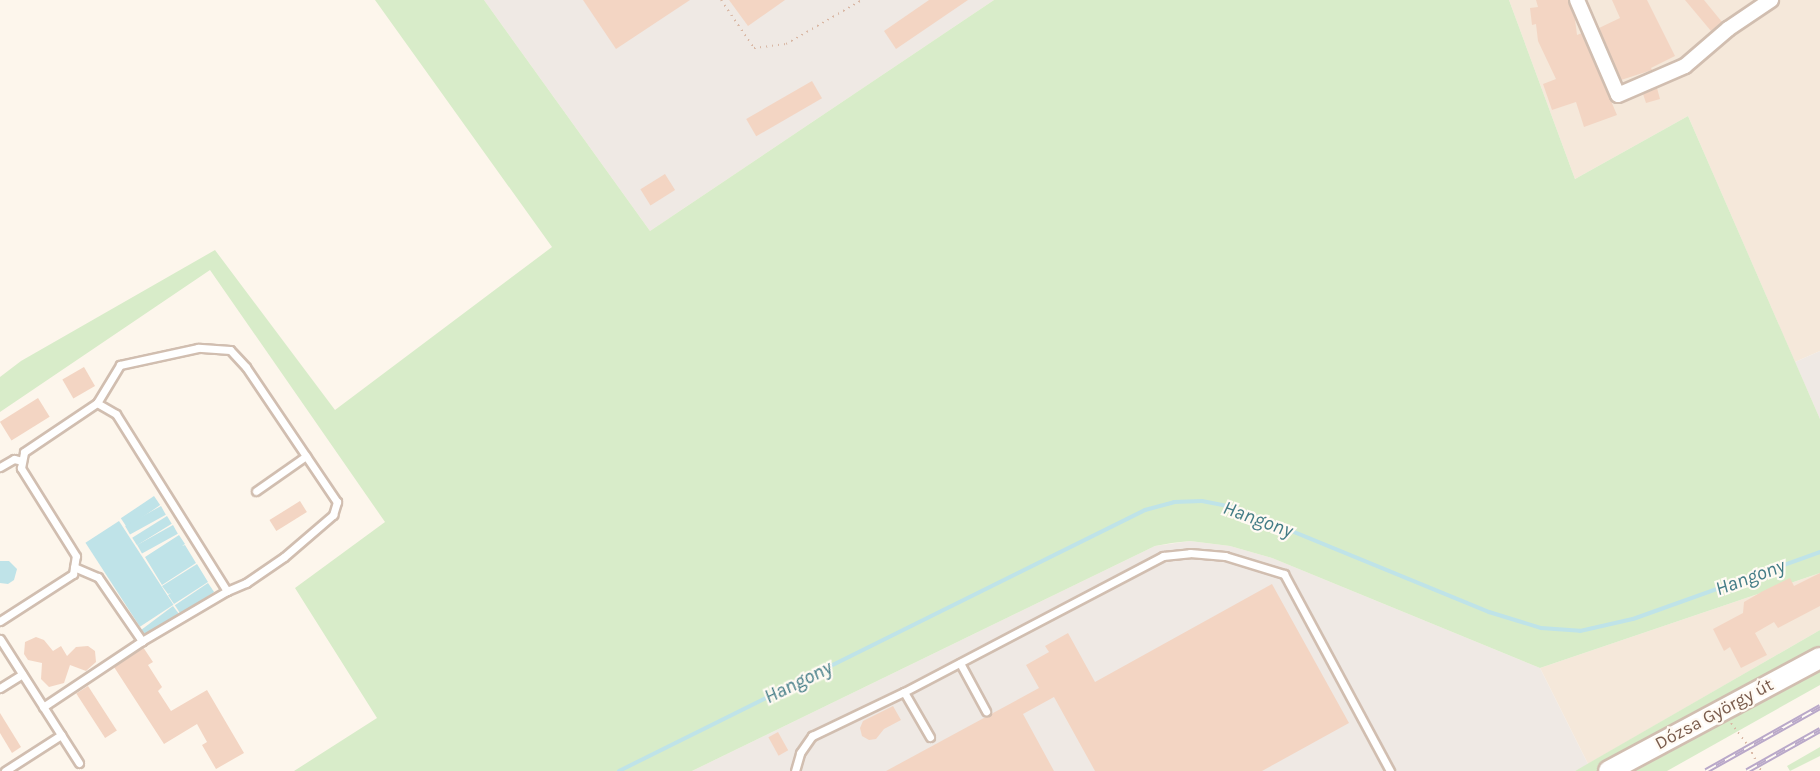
<!DOCTYPE html>
<html>
<head>
<meta charset="utf-8">
<style>
  body { margin:0 }
  #map { position:relative; width:1820px; height:771px; overflow:hidden; background:#fdf6ec; font-family:Karla,sans-serif }
  div>[style] { position:absolute }
  [style*='--x'] { left:calc(var(--x)*1px); top:calc(var(--y)*1px); width:calc(var(--w)*1px); rotate:calc(var(--a)*1deg) }
  .residential>* { inset:0; background:#f5e8da }
  .industrial>* { inset:0; background:#efe9e4 }
  .green>* { inset:0; background:#d8ecc9 }
  .water>* { inset:0; background:#bfe3e8; transform-origin:0 0 }
  .stream>* { height:4px; margin:-2px; padding:0 2px; transform-origin:2px; border-radius:2px; background:#bfe3e8 }
  .building>* { inset:0; background:#f3d5c3; transform-origin:0 0 }
  .path>* { height:2px; margin-top:-1px; transform-origin:0; background:repeating-linear-gradient(90deg,#d9b8a5 0 1.5px,transparent 0 6px) }
  .roads { filter:drop-shadow(2px 0 #d1beb0) drop-shadow(-2px 0 #d1beb0) drop-shadow(0 2px #d1beb0) drop-shadow(0 -2px #d1beb0) }
  .lane>* { height:7px; margin:-3.5px; padding:0 3.5px; transform-origin:3.5px; border-radius:3.5px; background:#fff }
  .street>* { height:14px; margin:-7px; padding:0 7px; transform-origin:7px; border-radius:7px; background:#fff }
  .secondary>* { height:20px; margin:-10px; padding:0 10px; transform-origin:10px; border-radius:10px; background:#fff }
  .rail>* { height:6px; margin-top:-3px; transform-origin:0; background:repeating-linear-gradient(90deg,#fffaf3 0 11px,#b9a8c9 0 22px); box-sizing:border-box; border-block:2px solid #b9a8c9 }
  span { translate:-50% -50%; white-space:nowrap; text-align:center; line-height:1.15; -webkit-text-stroke:4.5px #fffaf3; paint-order:stroke }
  .street-label { font-size:18px; color:#7a5c4d }
  .water-label { font-size:20px; color:#437c86; font-style:italic }
</style>
</head>
<body>
<div id="map">
  <div class="residential">
    <div style="clip-path:polygon(1509px 0,1820px 0,1820px 351px,1795px 362px,1688px 116px,1575px 179px)"></div>
    <div style="clip-path:polygon(1820px 573px,1820px 630px,1588px 764px,1540px 668px)"></div>
  </div>
  <div class="industrial">
    <div style="clip-path:polygon(484px 0,994px 0,650px 231px)"></div>
    <div style="clip-path:polygon(1820px 351px,1820px 419px,1795px 362px)"></div>
    <div style="clip-path:polygon(1190px 541px,1230px 546px,1272px 558px,1540px 668px,1588px 764px,1575px 771px,692px 771px,1155px 546px)"></div>
  </div>
  <div class="green">
    <div style="clip-path:polygon(375px 0,484px 0,650px 231px,994px 0,1509px 0,1575px 179px,1688px 116px,1820px 419px,1820px 573px,1540px 668px,1272px 558px,1230px 546px,1190px 541px,1172px 543px,1155px 546px,692px 771px,294px 771px,377px 718px,295px 588px,385px 522px,210px 270px,0 412px,0 377px,21px 361px,215px 250px,335px 410px,552px 247px)"></div>
    <div style="clip-path:polygon(1820px 630px,1820px 685px,1667px 771px,1575px 771px)"></div>
    <div style="clip-path:polygon(1820px 747px,1820px 756px,1790px 771px,1787px 766px)"></div>
  </div>
  <div class="water">
    <div style="left:154px;top:496px;width:11px;height:40px;rotate:56deg"></div>
    <div style="left:161px;top:506px;width:10px;height:41px;rotate:61deg"></div>
    <div style="left:167px;top:516px;width:9px;height:41px;rotate:58deg"></div>
    <div style="left:119px;top:521px;width:100px;height:40px;rotate:57deg"></div>
    <div style="left:173px;top:525px;width:10px;height:41px;rotate:61deg"></div>
    <div style="clip-path:polygon(179px 535px,185px 544px,182px 546px,185px 545px,196px 563px,162px 585px,145px 557px)"></div>
    <div style="clip-path:polygon(0 561px,9px 561px,17px 569px,14px 580px,8px 584px,0 583px)"></div>
    <div style="clip-path:polygon(197px 564px,208px 582px,174px 604px,168px 595px,171px 593px,168px 594px,162px 586px)"></div>
    <div style="left:208px;top:583px;width:11px;height:40px;rotate:56deg"></div>
    <div style="left:173px;top:606px;width:10px;height:40px;rotate:53deg"></div>
  </div>
  <div class="stream">
    <div style="--x:619;--y:771;--w:587;--a:-26.39"></div>
    <div style="--x:1145;--y:510;--w:30;--a:-15"></div>
    <div style="--x:1174;--y:502;--w:28;--a:-2"></div>
    <div style="--x:1202;--y:501;--w:32;--a:11"></div>
    <div style="--x:1233;--y:507;--w:277;--a:22.3"></div>
    <div style="--x:1489;--y:612;--w:54;--a:17.1"></div>
    <div style="--x:1541;--y:628;--w:39;--a:4"></div>
    <div style="--x:1580;--y:631;--w:54;--a:-12.8"></div>
    <div style="--x:1633;--y:619;--w:199;--a:-19.7"></div>
  </div>
  <div class="building">
    <div style="clip-path:polygon(583px 0,690px 0,616px 49px)"></div>
    <div style="clip-path:polygon(729px 0,785px 0,748px 26px)"></div>
    <div style="clip-path:polygon(929px 0,968px 0,896px 49px,884px 31px)"></div>
    <div style="clip-path:polygon(1536px 0,1568px 0,1575px 19px,1577px 35px,1582px 33px,1617px 115px,1584px 127px,1576px 102px,1552px 110px,1543px 84px,1556px 79px,1538px 41px,1536px 24px,1532px 25px,1530px 8px,1538px 7px)"></div>
    <div style="clip-path:polygon(1612px 0,1647px 0,1675px 56px,1651px 68px,1652px 70px,1621px 80px,1599px 28px,1620px 18px)"></div>
    <div style="clip-path:polygon(1685px 0,1704px 0,1722px 22px,1711px 31px)"></div>
    <div style="left:812px;top:81px;width:20px;height:76px;rotate:60deg"></div>
    <div style="clip-path:polygon(1657px 88px,1660px 99px,1646px 103px,1643px 94px)"></div>
    <div style="left:665px;top:174px;width:19px;height:29px;rotate:58deg"></div>
    <div style="left:84px;top:367px;width:22px;height:25px;rotate:60deg"></div>
    <div style="left:38px;top:398px;width:22px;height:45px;rotate:58deg"></div>
    <div style="left:300px;top:501px;width:13px;height:36px;rotate:58deg"></div>
    <div style="clip-path:polygon(1820px 573px,1820px 606px,1778px 628px,1774px 622px,1755px 633px,1767px 655px,1741px 668px,1730px 647px,1724px 651px,1713px 629px,1743px 613px,1744px 602px,1763px 591px,1790px 578px,1794px 586px)"></div>
    <div style="clip-path:polygon(1272px 584px,1349px 723px,1262px 771px,1095px 771px,1054px 697px,1023px 714px,1054px 771px,886px 771px,1039px 688px,1026px 665px,1049px 652px,1045px 646px,1068px 633px,1095px 682px)"></div>
    <div style="clip-path:polygon(36px 637px,44px 640px,53px 651px,61px 646px,67px 656px,76px 647px,88px 646px,95px 651px,96px 662px,86px 671px,70px 665px,64px 683px,49px 687px,41px 679px,42px 663px,28px 660px,24px 654px,25px 642px)"></div>
    <div style="clip-path:polygon(143px 647px,153px 662px,148px 665px,162px 687px,158px 691px,171px 711px,207px 690px,244px 753px,216px 769px,202px 745px,207px 742px,197px 724px,164px 744px,114px 667px)"></div>
    <div style="left:88px;top:686px;width:53px;height:14px;rotate:57deg"></div>
    <div style="clip-path:polygon(893px 706px,901px 720px,884px 729px,876px 739px,869px 740px,862px 736px,860px 728px,863px 721px)"></div>
    <div style="clip-path:polygon(0 713px,21px 747px,12px 753px,0 733px)"></div>
    <div style="left:778px;top:732px;width:21px;height:11px;rotate:61deg"></div>
  </div>
  <div class="path">
    <div style="--x:721;--y:0;--w:58;--a:55.5"></div>
    <div style="--x:754;--y:48;--w:32;--a:-7"></div>
    <div style="--x:786;--y:44;--w:88;--a:-30.1"></div>
    <div style="--x:1731;--y:723;--w:30;--a:53"></div>
    <div style="--x:1749;--y:747;--w:27;--a:63"></div>
  </div>
  <div class="roads">
    <div class="lane">
      <div style="--x:0;--y:467;--w:16;--a:-30"></div>
      <div style="--x:14;--y:459;--w:8;--a:14"></div>
      <div style="--x:256;--y:491;--w:61;--a:-35"></div>
      <div style="--x:74;--y:567;--w:26;--a:23"></div>
      <div style="--x:98;--y:577;--w:78;--a:55.5"></div>
      <div style="--x:0;--y:621;--w:87;--a:-32.8"></div>
      <div style="--x:73;--y:574;--w:18;--a:-81"></div>
      <div style="--x:76;--y:556;--w:104;--a:-122"></div>
      <div style="--x:21;--y:468;--w:16;--a:-79"></div>
      <div style="--x:24;--y:452;--w:88;--a:-33.9"></div>
      <div style="--x:97;--y:403;--w:22;--a:30"></div>
      <div style="--x:116;--y:414;--w:209;--a:57.9"></div>
      <div style="--x:0;--y:639;--w:147;--a:57.5"></div>
      <div style="--x:960;--y:663;--w:55;--a:61.6"></div>
      <div style="--x:0;--y:688;--w:26;--a:-32"></div>
      <div style="--x:904;--y:692;--w:52;--a:60"></div>
      <div style="--x:43;--y:707;--w:119;--a:-33.7"></div>
      <div style="--x:142;--y:641;--w:99;--a:-30.5"></div>
      <div style="--x:227;--y:591;--w:21;--a:-23"></div>
      <div style="--x:246;--y:583;--w:46;--a:-34.4"></div>
      <div style="--x:284;--y:557;--w:65;--a:-40.6"></div>
      <div style="--x:333;--y:515;--w:14;--a:-73"></div>
      <div style="--x:337;--y:502;--w:163;--a:-124"></div>
      <div style="--x:246;--y:367;--w:23;--a:-133"></div>
      <div style="--x:230;--y:350;--w:32;--a:-176"></div>
      <div style="--x:198;--y:348;--w:80;--a:167.7"></div>
      <div style="--x:120;--y:365;--w:44;--a:121.2"></div>
      <div style="--x:5;--y:771;--w:67;--a:-32.7"></div>
      <div style="--x:795;--y:771;--w:19;--a:-74"></div>
      <div style="--x:800;--y:753;--w:21;--a:-55"></div>
      <div style="--x:812;--y:736;--w:102;--a:-25.6"></div>
      <div style="--x:904;--y:692;--w:293;--a:-27.7"></div>
      <div style="--x:1163;--y:556;--w:27;--a:-6"></div>
      <div style="--x:1190;--y:553;--w:35;--a:5"></div>
      <div style="--x:1225;--y:556;--w:62;--a:17"></div>
      <div style="--x:1284;--y:574;--w:224;--a:61.7"></div>
    </div>
    <div class="street">
      <div style="--x:1577;--y:0;--w:103;--a:66.7"></div>
      <div style="--x:1618;--y:95;--w:73;--a:-23.4"></div>
      <div style="--x:1685;--y:66;--w:57;--a:-40.7"></div>
      <div style="--x:1728;--y:29;--w:52;--a:-34"></div>
    </div>
    <div class="secondary">
      <div style="--x:1609;--y:771;--w:239;--a:-28.2"></div>
    </div>
  </div>
  <div class="rail">
    <div style="--x:1706;--y:771;--w:131;--a:-29.3"></div>
    <div style="--x:1747;--y:771;--w:84;--a:-29.3"></div>
  </div>
  <div class="street-label">
    <span style="left:1714px;top:714px;rotate:-28deg">Dózsa György út</span>
  </div>
  <div class="water-label">
    <span style="left:1258px;top:519px;rotate:20deg">Hangony</span>
    <span style="left:1750px;top:577px;rotate:-20deg">Hangony</span>
    <span style="left:798px;top:682px;rotate:-26deg">Hangony</span>
  </div>
</div>
</body>
</html>
